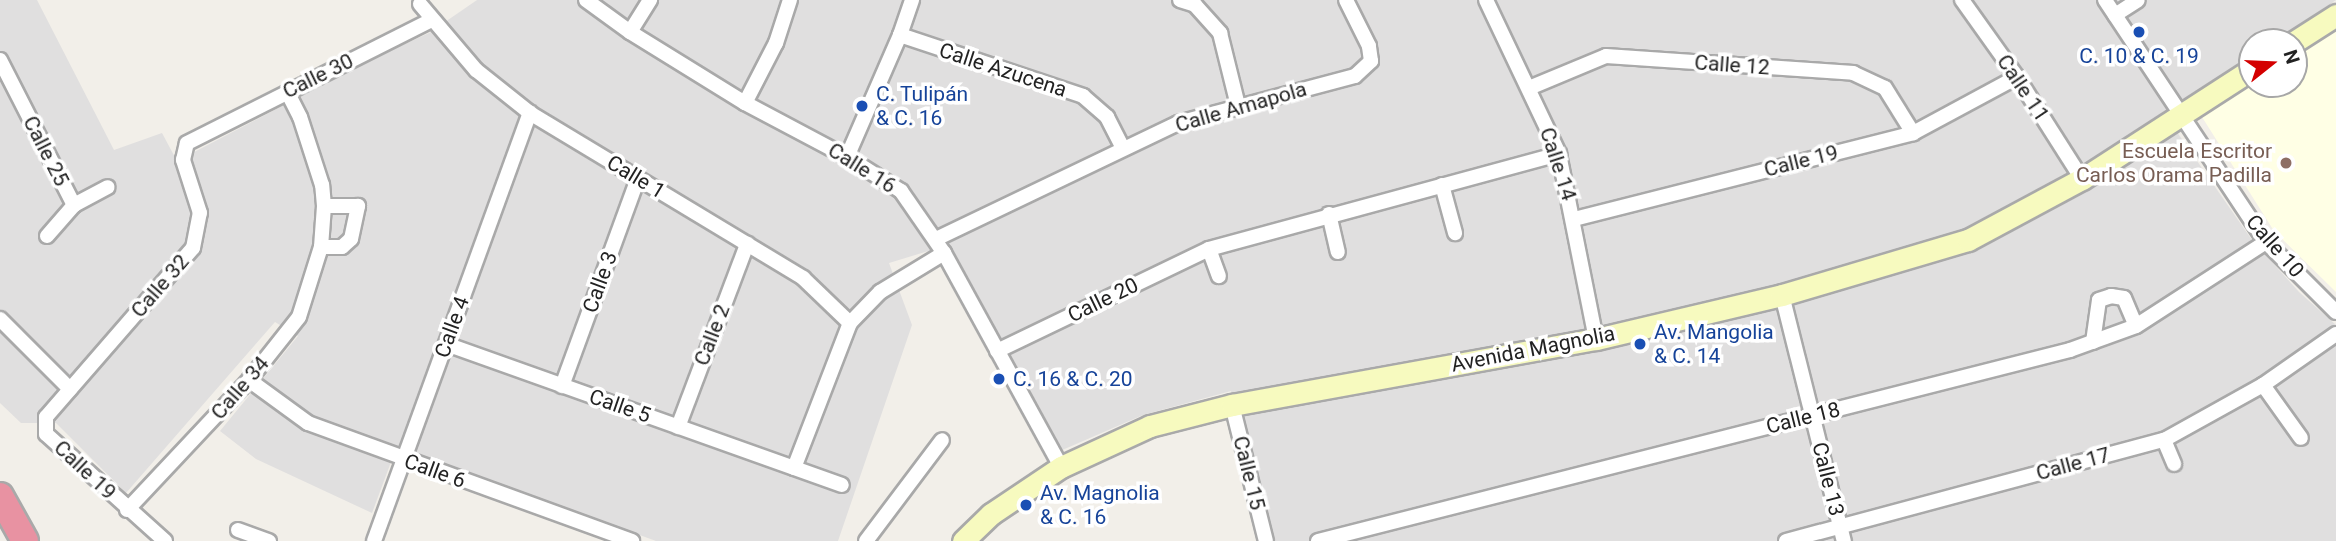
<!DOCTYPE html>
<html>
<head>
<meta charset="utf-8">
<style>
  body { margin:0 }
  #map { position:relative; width:2336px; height:541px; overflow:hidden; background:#f2efe9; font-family:Roboto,sans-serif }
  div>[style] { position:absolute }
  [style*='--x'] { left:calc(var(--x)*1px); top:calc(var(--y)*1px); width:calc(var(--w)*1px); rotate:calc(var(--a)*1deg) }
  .residential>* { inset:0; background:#e0dfdf }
  .education>* { inset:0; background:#ffffe5 }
  .roads { filter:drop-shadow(2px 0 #a9a9a9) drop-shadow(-2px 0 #a9a9a9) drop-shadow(0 2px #a9a9a9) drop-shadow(0 -2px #a9a9a9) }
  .street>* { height:14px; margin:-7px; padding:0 7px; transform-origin:7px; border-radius:7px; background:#fff }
  .secondary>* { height:21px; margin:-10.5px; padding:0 10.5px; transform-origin:10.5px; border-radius:10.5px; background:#f7fabf }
  .highway>* { height:26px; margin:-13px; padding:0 13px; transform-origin:13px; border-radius:13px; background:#e892a2 }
  .dots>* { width:19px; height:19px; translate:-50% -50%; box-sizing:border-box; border:4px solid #fff; border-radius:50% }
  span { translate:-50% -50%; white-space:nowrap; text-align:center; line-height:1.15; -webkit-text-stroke:7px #fff; paint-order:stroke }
  .transit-label { font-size:21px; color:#164399 }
  .left { translate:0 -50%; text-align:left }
  .street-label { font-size:21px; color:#222 }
  .education-label { font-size:21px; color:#785e54 }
  .right { translate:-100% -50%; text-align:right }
  .north { position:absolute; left:2238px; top:28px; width:70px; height:70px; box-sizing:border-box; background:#fff; border:2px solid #a7a7a7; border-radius:50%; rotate:72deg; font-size:19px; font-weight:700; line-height:28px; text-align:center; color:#222 }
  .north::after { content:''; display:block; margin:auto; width:24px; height:32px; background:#d40000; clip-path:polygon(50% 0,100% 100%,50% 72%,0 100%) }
</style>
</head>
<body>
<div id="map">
  <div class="residential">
    <div style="clip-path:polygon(0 0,37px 0,114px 150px,162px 133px,177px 161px,376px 57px,429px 33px,477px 0,2336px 0,2274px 42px,2252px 42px,2252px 56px,2163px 112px,2252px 240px,2299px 292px,2336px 325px,2336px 541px,1269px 541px,1231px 391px,1143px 415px,1060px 451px,948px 245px,889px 263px,912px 325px,838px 541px,656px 541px,397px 446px,372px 513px,256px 459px,220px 431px,298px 336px,275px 322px,126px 493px,56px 423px,21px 423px,0 403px)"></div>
  </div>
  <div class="education">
    <div style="clip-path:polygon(2336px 29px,2336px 292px,2274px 231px,2202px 117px,2252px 84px,2294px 84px,2294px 57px)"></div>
  </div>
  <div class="roads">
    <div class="street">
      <div style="--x:586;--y:0;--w:54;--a:36"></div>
      <div style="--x:630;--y:32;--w:135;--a:31.7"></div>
      <div style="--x:745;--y:103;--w:115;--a:27.9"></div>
      <div style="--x:847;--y:157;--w:64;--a:32.2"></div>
      <div style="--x:901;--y:191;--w:75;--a:55.3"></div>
      <div style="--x:944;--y:253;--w:244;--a:61.3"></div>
      <div style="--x:1180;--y:0;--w:16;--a:18"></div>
      <div style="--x:1195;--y:5;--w:38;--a:48"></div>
      <div style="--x:1220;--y:33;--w:75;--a:76.1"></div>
      <div style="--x:1486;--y:0;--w:170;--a:64.6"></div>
      <div style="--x:1559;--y:154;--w:189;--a:78.7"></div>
      <div style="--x:1962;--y:0;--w:95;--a:54.5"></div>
      <div style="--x:2017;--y:77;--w:121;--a:57.5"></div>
      <div style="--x:2105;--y:0;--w:291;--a:56.4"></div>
      <div style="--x:2266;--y:242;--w:99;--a:45"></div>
      <div style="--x:420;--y:4;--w:87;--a:49.7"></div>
      <div style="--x:476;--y:70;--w:69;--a:38.5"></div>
      <div style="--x:530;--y:113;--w:319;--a:31.1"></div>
      <div style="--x:803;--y:278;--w:65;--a:43.8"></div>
      <div style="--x:2115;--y:15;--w:27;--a:-33"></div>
      <div style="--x:630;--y:32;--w:38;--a:-58"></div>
      <div style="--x:900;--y:35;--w:193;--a:18.4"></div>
      <div style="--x:1083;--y:96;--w:32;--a:41"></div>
      <div style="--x:1107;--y:117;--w:35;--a:63"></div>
      <div style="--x:0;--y:60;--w:163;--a:63"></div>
      <div style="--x:1529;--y:88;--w:83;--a:-22.6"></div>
      <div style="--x:1606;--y:56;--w:248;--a:3.9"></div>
      <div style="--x:1853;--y:73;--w:35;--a:25"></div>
      <div style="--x:1885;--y:88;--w:53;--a:58.1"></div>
      <div style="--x:745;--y:103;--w:68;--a:-62.7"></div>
      <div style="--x:776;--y:43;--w:45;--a:-72"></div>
      <div style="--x:847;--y:157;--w:133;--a:-66.5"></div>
      <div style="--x:900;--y:35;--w:37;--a:-71"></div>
      <div style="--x:1442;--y:185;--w:50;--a:74.8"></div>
      <div style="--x:1329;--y:214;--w:39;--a:77"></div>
      <div style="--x:1574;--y:219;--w:350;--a:-14.2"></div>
      <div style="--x:1913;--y:133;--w:118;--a:-28.3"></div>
      <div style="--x:47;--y:236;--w:41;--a:-48.9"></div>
      <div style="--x:74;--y:205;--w:38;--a:-28"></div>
      <div style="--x:936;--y:239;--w:268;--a:-25.6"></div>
      <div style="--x:1178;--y:123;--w:183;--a:-14.9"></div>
      <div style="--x:1355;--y:76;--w:22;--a:-43"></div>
      <div style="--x:1371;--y:61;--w:15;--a:-98"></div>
      <div style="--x:1369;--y:46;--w:51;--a:-116.6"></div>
      <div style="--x:321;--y:247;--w:21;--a:0"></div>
      <div style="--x:342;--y:247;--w:12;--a:-42"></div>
      <div style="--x:351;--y:239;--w:34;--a:-78"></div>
      <div style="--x:358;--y:206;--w:34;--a:180"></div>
      <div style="--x:1209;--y:249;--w:29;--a:70"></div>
      <div style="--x:1782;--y:295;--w:254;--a:75.9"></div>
      <div style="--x:0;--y:319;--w:99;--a:45"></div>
      <div style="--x:2093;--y:342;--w:42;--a:-81.9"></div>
      <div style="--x:2099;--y:300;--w:13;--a:-18"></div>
      <div style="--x:2111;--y:296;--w:13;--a:9"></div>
      <div style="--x:2124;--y:298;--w:30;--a:67"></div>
      <div style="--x:446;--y:344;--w:420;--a:19.6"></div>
      <div style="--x:997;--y:351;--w:235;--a:-25.7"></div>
      <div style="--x:1209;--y:249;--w:363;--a:-15.2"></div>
      <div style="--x:249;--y:380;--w:73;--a:36.1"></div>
      <div style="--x:308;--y:423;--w:345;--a:20"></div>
      <div style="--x:2263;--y:385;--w:65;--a:54.4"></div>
      <div style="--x:562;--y:386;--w:221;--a:-69.9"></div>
      <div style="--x:1232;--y:405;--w:140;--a:76"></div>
      <div style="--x:678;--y:427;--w:196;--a:-69.3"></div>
      <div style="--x:2164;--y:440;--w:26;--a:67"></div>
      <div style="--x:794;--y:468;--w:155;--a:-68.9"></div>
      <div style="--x:850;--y:323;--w:43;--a:-45.9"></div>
      <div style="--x:880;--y:292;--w:75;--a:-31.4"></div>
      <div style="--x:127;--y:510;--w:178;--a:-46.8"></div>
      <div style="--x:249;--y:380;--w:80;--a:-51.6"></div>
      <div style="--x:299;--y:317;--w:73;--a:-72.6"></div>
      <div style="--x:321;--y:247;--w:41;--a:-85.8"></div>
      <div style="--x:324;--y:206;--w:21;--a:-95"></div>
      <div style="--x:322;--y:185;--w:71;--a:-107.9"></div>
      <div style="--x:300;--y:117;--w:28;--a:-117"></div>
      <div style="--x:238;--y:530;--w:33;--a:20"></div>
      <div style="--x:165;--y:541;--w:160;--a:-138"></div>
      <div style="--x:46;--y:434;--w:17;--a:-90"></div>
      <div style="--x:46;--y:417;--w:224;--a:-49"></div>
      <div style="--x:193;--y:248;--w:36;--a:-79"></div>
      <div style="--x:200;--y:213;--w:56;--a:-107.8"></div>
      <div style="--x:183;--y:160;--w:17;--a:-77"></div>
      <div style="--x:187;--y:143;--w:274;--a:-26.7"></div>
      <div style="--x:374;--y:541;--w:456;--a:-70"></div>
      <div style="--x:866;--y:541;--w:126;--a:-53"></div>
      <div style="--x:1318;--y:541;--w:776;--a:-14.25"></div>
      <div style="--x:2070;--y:350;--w:70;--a:-20"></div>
      <div style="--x:2136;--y:326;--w:155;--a:-32.9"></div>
      <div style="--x:1786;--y:541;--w:391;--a:-15"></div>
      <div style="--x:2164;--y:440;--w:113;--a:-29.1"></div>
      <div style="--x:2263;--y:385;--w:89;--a:-34.9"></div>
    </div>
    <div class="secondary">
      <div style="--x:2294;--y:42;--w:50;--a:-32.7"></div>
      <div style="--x:963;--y:541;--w:39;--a:-44"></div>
      <div style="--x:991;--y:514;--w:84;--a:-33.9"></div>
      <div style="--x:1061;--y:467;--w:98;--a:-24.7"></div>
      <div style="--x:1150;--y:426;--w:85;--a:-14.4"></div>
      <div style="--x:1232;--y:405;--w:370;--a:-10.3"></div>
      <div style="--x:1596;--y:339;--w:191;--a:-13.3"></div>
      <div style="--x:1782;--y:295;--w:194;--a:-16.5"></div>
      <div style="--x:1968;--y:240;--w:129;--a:-28.2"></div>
      <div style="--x:2082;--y:179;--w:202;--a:-32.9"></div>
    </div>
    <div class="highway">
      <div style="--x:0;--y:496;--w:51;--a:60.9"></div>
    </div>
  </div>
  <div class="dots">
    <div style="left:2139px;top:32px;background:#1a4fb4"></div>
    <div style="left:862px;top:106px;background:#1a4fb4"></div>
    <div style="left:2286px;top:163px;background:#8d6e63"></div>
    <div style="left:1640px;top:344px;background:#1a4fb4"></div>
    <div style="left:999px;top:379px;background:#1a4fb4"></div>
    <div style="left:1026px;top:505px;background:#1a4fb4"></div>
  </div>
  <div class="transit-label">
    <span style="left:2139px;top:56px">C. 10 &amp; C. 19</span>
    <span class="left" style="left:876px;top:106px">C. Tulipán<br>&amp; C. 16</span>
    <span class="left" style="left:1654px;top:344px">Av. Mangolia<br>&amp; C. 14</span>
    <span class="left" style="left:1013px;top:379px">C. 16 &amp; C. 20</span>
    <span class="left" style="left:1040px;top:505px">Av. Magnolia<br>&amp; C. 16</span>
  </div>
  <div class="street-label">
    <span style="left:1732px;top:65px;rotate:4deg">Calle 12</span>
    <span style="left:1003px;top:70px;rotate:18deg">Calle Azucena</span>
    <span style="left:318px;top:76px;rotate:-26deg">Calle 30</span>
    <span style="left:2023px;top:88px;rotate:56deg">Calle 11</span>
    <span style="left:1241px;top:107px;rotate:-16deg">Calle Amapola</span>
    <span style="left:46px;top:151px;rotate:63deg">Calle 25</span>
    <span style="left:1801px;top:161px;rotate:-14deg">Calle 19</span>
    <span style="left:1558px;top:164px;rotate:72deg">Calle 14</span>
    <span style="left:862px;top:168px;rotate:32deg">Calle 16</span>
    <span style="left:636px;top:177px;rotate:31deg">Calle 1</span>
    <span style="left:2275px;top:246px;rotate:49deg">Calle 10</span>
    <span style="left:600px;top:282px;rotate:-70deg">Calle 3</span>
    <span style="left:160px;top:286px;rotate:-49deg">Calle 32</span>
    <span style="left:1103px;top:300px;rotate:-26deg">Calle 20</span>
    <span style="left:452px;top:327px;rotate:-70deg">Calle 4</span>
    <span style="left:712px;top:335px;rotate:-69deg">Calle 2</span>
    <span style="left:1533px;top:349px;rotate:-11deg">Avenida Magnolia</span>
    <span style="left:240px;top:388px;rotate:-49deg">Calle 34</span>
    <span style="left:620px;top:406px;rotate:19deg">Calle 5</span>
    <span style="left:1803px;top:418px;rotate:-14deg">Calle 18</span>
    <span style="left:2073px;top:464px;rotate:-15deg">Calle 17</span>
    <span style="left:85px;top:470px;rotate:43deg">Calle 19</span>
    <span style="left:435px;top:471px;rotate:20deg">Calle 6</span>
    <span style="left:1249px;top:473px;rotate:76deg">Calle 15</span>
    <span style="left:1828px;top:479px;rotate:76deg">Calle 13</span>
  </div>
  <div class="education-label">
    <span class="right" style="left:2272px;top:163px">Escuela Escritor<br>Carlos Orama Padilla</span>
  </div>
  <div class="north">N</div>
</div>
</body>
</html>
